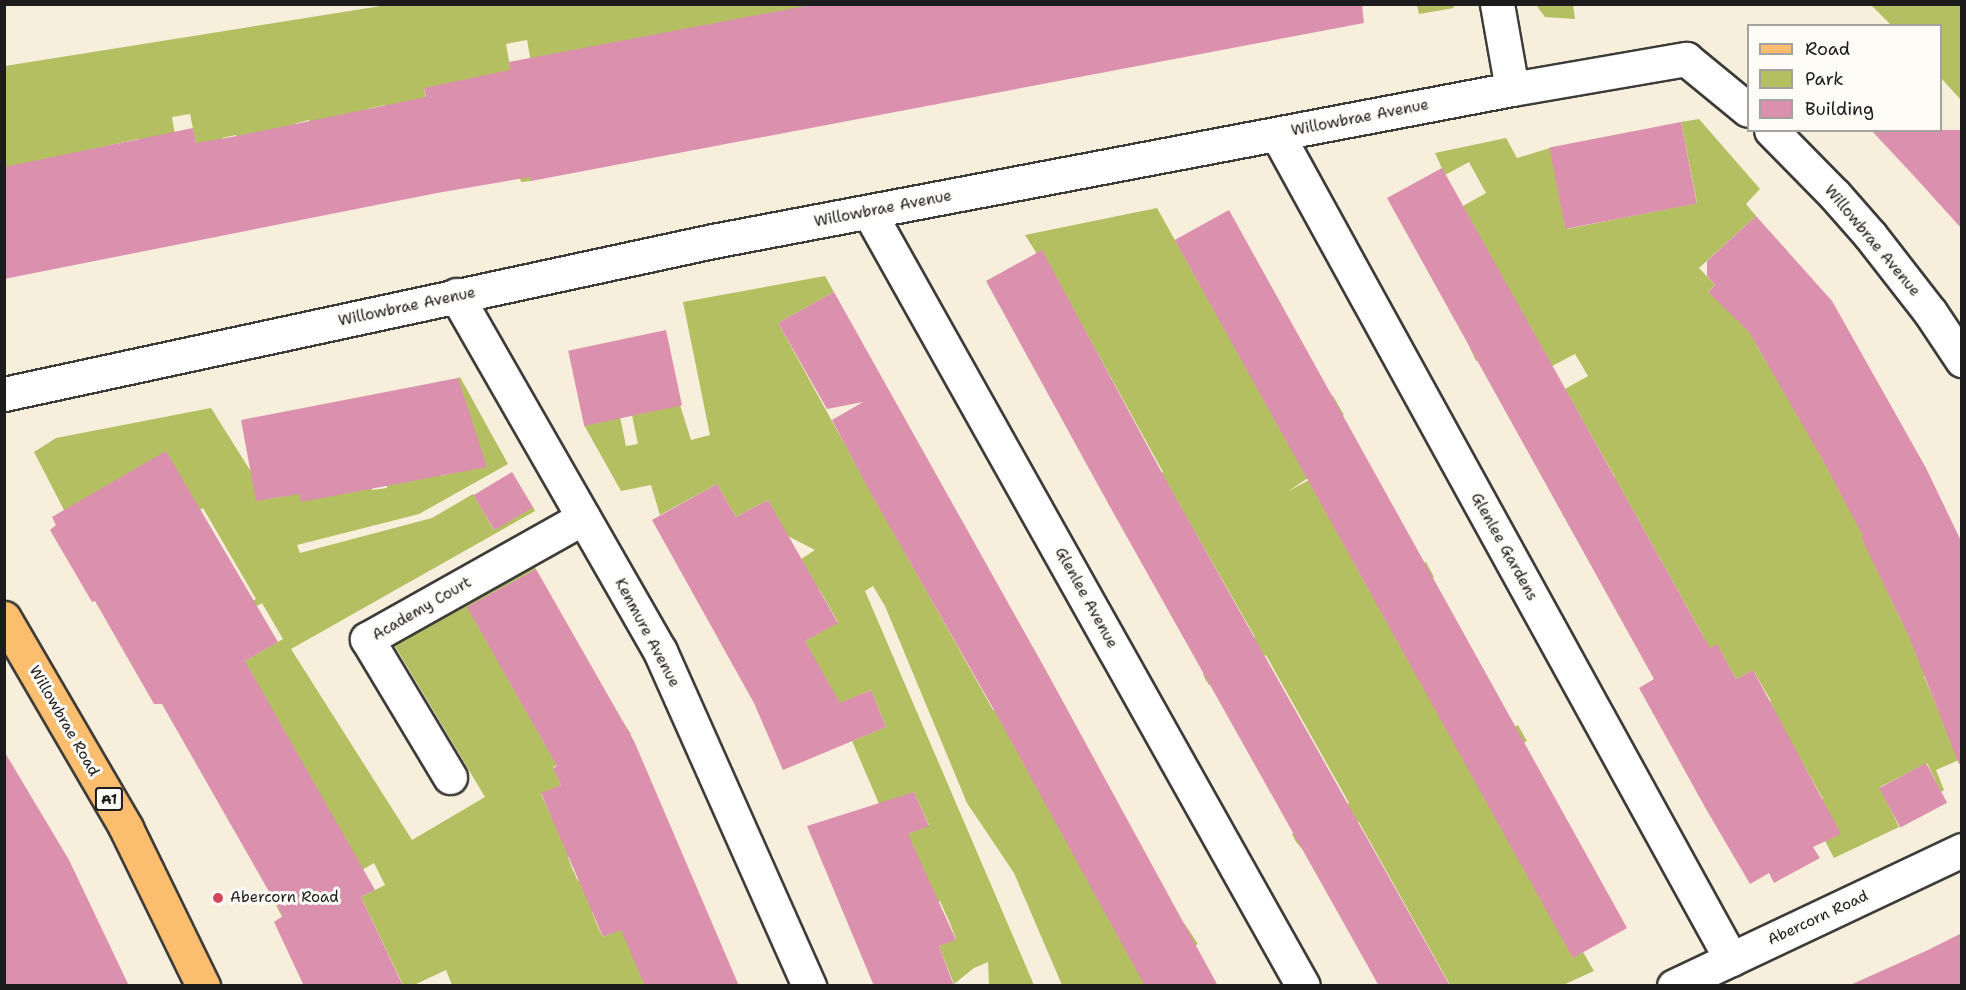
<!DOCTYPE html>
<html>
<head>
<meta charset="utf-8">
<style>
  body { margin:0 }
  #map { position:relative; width:1966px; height:990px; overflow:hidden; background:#f7eedc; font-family:"Shantell Sans",sans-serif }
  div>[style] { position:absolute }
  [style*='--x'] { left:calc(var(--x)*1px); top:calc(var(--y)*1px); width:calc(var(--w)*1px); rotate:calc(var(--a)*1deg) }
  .green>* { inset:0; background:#b3bf61 }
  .building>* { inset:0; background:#db91ad; transform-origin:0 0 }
  .roads { filter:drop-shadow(2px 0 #3d3c39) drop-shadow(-2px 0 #3d3c39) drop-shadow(0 2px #3d3c39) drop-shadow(0 -2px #3d3c39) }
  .minor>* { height:33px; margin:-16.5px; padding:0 16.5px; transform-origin:16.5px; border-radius:16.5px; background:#fff }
  .major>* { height:33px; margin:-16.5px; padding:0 16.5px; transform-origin:16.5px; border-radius:16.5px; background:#fbbd6e }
  .dots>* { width:16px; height:16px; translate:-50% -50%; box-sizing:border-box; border:3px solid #fdfcf7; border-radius:50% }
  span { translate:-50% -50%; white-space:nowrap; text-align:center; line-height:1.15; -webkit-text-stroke:6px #fdfcf7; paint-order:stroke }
  .shield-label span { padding:2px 4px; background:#fdfcf7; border:2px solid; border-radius:4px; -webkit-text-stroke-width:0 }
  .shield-label { font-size:14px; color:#1c1c1c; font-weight:700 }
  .street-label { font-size:15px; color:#1c1c1c }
  .poi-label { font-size:15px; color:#1c1c1c }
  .left { translate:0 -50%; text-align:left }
  .frame { position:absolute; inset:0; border:6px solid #1c1c1c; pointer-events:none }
  .legend { position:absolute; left:1747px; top:24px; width:195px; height:108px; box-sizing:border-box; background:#fdfcf7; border:2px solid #a3a29f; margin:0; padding:8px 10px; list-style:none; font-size:18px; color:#1c1c1c }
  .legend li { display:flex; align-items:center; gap:12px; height:30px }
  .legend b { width:30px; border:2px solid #a3a29f }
</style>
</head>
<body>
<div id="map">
  <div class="green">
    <div style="clip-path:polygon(387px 5px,816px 5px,536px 92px,527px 40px,506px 44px,531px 181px,521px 182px,520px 178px,424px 88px,443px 191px,431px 194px,414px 110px,387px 116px,385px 105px,367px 109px,369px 119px,311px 130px,309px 120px,294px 124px,295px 134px,239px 145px,236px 135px,222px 138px,224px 148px,198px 153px,190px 114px,172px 117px,177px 147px,138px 139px,93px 149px,96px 165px,5px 192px,5px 66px)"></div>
    <div style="clip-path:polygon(1417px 5px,1453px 5px,1454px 8px,1419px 14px)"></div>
    <div style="clip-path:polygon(1536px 5px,1573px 5px,1575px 19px,1545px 17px)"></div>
    <div style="clip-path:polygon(1871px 5px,1961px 5px,1961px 100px,1941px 78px,1940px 26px,1891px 25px)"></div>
    <div style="clip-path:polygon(1699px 119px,1760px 189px,1746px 204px,1756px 216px,1699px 268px,1715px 285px,1708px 292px,1764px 341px,1757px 346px,1870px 533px,1862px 537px,1901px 620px,1907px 617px,1932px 673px,1924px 676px,1959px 760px,1936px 770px,1944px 790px,1941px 792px,1927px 763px,1880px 787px,1899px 827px,1834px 858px,1808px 808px,1823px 799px,1805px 767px,1790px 776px,1754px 711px,1771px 701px,1753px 670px,1736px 679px,1717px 645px,1654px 679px,1704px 637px,1620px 487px,1564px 517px,1562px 513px,1560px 508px,1615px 477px,1565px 389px,1588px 376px,1575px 354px,1552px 366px,1532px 330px,1476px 361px,1470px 348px,1524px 317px,1463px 206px,1486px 193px,1469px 162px,1445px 175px,1435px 153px,1506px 138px,1517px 158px,1550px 148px,1567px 229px,1697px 203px,1681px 122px)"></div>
    <div style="clip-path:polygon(1157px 208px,1237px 351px,1333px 396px,1344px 415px,1289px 445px,1308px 478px,1287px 492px,1309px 480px,1370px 592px,1426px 562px,1434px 577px,1379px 608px,1463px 756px,1518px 725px,1527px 741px,1472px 771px,1574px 956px,1583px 952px,1594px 971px,1563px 985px,1450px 985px,1359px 822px,1304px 851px,1296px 842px,1292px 834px,1349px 803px,1266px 655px,1209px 685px,1204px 677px,1202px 668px,1255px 637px,1171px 490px,1108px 503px,1163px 472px,1082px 325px,1025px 235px)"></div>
    <div style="clip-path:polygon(825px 276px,834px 292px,778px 323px,870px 490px,993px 710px,1050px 678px,1129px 954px,1184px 923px,1198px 944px,1142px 975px,1147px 985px,1062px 985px,1014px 873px,967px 803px,885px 606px,873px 586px,865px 591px,1034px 985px,989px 985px,988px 962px,974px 968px,954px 984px,939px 946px,956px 939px,949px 921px,940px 901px,924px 908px,894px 840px,929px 825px,914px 792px,880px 806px,852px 741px,886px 727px,871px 690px,837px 705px,805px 641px,838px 622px,819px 589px,786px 607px,770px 579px,815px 550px,786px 535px,768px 500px,736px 517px,717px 484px,660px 515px,651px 485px,621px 491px,584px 425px,620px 417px,626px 446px,638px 444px,632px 415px,680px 405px,691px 440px,710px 435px,683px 302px)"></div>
    <div style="clip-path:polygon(460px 377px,508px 464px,419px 514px,297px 545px,300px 553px,432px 518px,473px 494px,494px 530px,533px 507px,535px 511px,291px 649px,412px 840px,485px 797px,393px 643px,533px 563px,536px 569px,468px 607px,547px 748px,621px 719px,631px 734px,553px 767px,561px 785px,541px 794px,552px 818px,571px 810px,588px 848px,568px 857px,572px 868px,578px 881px,597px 872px,611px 904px,592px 912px,597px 925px,603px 937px,622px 929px,645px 985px,452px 985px,446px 970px,414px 985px,403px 985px,361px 897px,385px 885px,374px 863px,282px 917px,274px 901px,354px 855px,254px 678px,173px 723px,165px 707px,283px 639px,262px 603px,221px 626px,218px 621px,256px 599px,203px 508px,165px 530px,64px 510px,34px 452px,56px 438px,211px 408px,268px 499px,370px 480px,372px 490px,387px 488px,386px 476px,439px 467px,441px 476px,457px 472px,458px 378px)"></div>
  </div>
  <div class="building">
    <div style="clip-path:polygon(816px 4px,1362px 4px,1364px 23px,531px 181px,530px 177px,437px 193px,4px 279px,4px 167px,193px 128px,196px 143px,237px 136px,426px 97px,424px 88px,510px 70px,509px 62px)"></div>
    <div style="left:1681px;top:122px;width:83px;height:134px;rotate:79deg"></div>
    <div style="clip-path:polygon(1871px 130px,1962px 130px,1962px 229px,1914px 176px)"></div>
    <div style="clip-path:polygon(1442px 168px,1710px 648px,1717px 644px,1736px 679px,1753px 670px,1841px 834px,1813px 847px,1820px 858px,1774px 883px,1769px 873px,1750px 884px,1706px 809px,1639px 688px,1654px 679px,1387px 198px)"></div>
    <div style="left:1229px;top:210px;width:821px;height:62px;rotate:61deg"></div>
    <div style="clip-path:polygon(1756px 216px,1832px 301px,1926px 468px,1962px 543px,1962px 764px,1959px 764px,1910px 639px,1861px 537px,1863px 536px,1820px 455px,1749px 332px,1708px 292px,1715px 285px,1707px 276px,1707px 261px)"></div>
    <div style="clip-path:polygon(1042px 250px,1162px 473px,1450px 986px,1379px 986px,1109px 505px,986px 281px)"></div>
    <div style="clip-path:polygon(834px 292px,1049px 676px,1218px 986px,1145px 986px,994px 710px,869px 490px,832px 420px,863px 402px,827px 409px,778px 323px)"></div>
    <div style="left:666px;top:330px;width:77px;height:100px;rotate:78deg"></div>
    <div style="clip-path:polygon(458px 378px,487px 467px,301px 502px,299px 494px,256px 501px,241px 420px)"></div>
    <div style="clip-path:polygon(166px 451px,278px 642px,245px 661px,375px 890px,361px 897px,403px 986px,304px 986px,274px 922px,283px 916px,162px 704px,154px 704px,95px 601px,92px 602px,50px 530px,56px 525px,52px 517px)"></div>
    <div style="left:512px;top:472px;width:41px;height:45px;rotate:59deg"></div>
    <div style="clip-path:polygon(717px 484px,736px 517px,768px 500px,838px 623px,805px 641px,840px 703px,871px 690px,886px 727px,783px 770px,754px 703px,652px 520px)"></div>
    <div style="clip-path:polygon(536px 569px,634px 741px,739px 986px,645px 986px,621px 930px,603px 937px,541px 793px,561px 785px,553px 768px,557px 766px,467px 607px)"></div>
    <div style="clip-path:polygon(4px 751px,69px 860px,129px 986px,4px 986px)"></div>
    <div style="left:1926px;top:763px;width:45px;height:53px;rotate:62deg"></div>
    <div style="clip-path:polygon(914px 792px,929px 826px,908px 834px,956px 940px,939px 946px,954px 986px,874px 986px,807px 826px)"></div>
    <div style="clip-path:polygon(1962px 933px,1962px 986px,1848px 986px,1926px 951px)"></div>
  </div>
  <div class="roads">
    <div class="minor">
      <div style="--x:1497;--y:4;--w:86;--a:80"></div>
      <div style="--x:1771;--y:130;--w:90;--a:45.5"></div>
      <div style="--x:1834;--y:194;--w:55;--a:48.7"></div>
      <div style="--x:1870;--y:235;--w:98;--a:52.1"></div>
      <div style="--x:1930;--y:312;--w:58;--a:56.3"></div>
      <div style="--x:1277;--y:134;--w:942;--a:61.18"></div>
      <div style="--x:869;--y:212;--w:887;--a:60.72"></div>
      <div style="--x:456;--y:295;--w:410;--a:60.2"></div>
      <div style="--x:660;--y:651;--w:367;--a:66"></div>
      <div style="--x:4;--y:394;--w:725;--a:-12.18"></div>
      <div style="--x:713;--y:241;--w:813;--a:-10.77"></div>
      <div style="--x:1512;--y:89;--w:177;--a:-9.8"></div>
      <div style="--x:1686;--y:59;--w:80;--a:39.4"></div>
      <div style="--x:450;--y:777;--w:161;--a:-121"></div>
      <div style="--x:367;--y:639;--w:248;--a:-29.3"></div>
      <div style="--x:1674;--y:986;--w:318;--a:-25.3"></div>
    </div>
    <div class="major">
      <div style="--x:4;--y:618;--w:243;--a:59.8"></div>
      <div style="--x:126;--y:828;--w:176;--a:64"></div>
    </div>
  </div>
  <div class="dots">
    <div style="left:218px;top:898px;background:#d1495b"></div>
  </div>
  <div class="shield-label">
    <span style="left:109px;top:799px">A1</span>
  </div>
  <div class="street-label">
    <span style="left:1360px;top:118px;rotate:-11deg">Willowbrae Avenue</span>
    <span style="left:883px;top:209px;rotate:-11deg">Willowbrae Avenue</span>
    <span style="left:1872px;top:241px;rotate:50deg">Willowbrae Avenue</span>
    <span style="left:407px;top:307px;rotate:-12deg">Willowbrae Avenue</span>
    <span style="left:1504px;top:547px;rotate:61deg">Glenlee Gardens</span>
    <span style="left:1086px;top:598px;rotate:61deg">Glenlee Avenue</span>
    <span style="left:422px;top:609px;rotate:-30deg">Academy Court</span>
    <span style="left:647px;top:633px;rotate:62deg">Kenmure Avenue</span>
    <span style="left:64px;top:721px;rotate:60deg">Willowbrae Road</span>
    <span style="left:1818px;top:918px;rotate:-25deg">Abercorn Road</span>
  </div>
  <div class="poi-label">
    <span class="left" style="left:230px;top:898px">Abercorn Road</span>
  </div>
  <div class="frame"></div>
  <ul class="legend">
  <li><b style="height:8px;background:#fbbd6e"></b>Road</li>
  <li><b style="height:16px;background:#b3bf61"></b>Park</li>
  <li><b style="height:16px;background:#db91ad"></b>Building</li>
  </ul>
</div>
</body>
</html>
